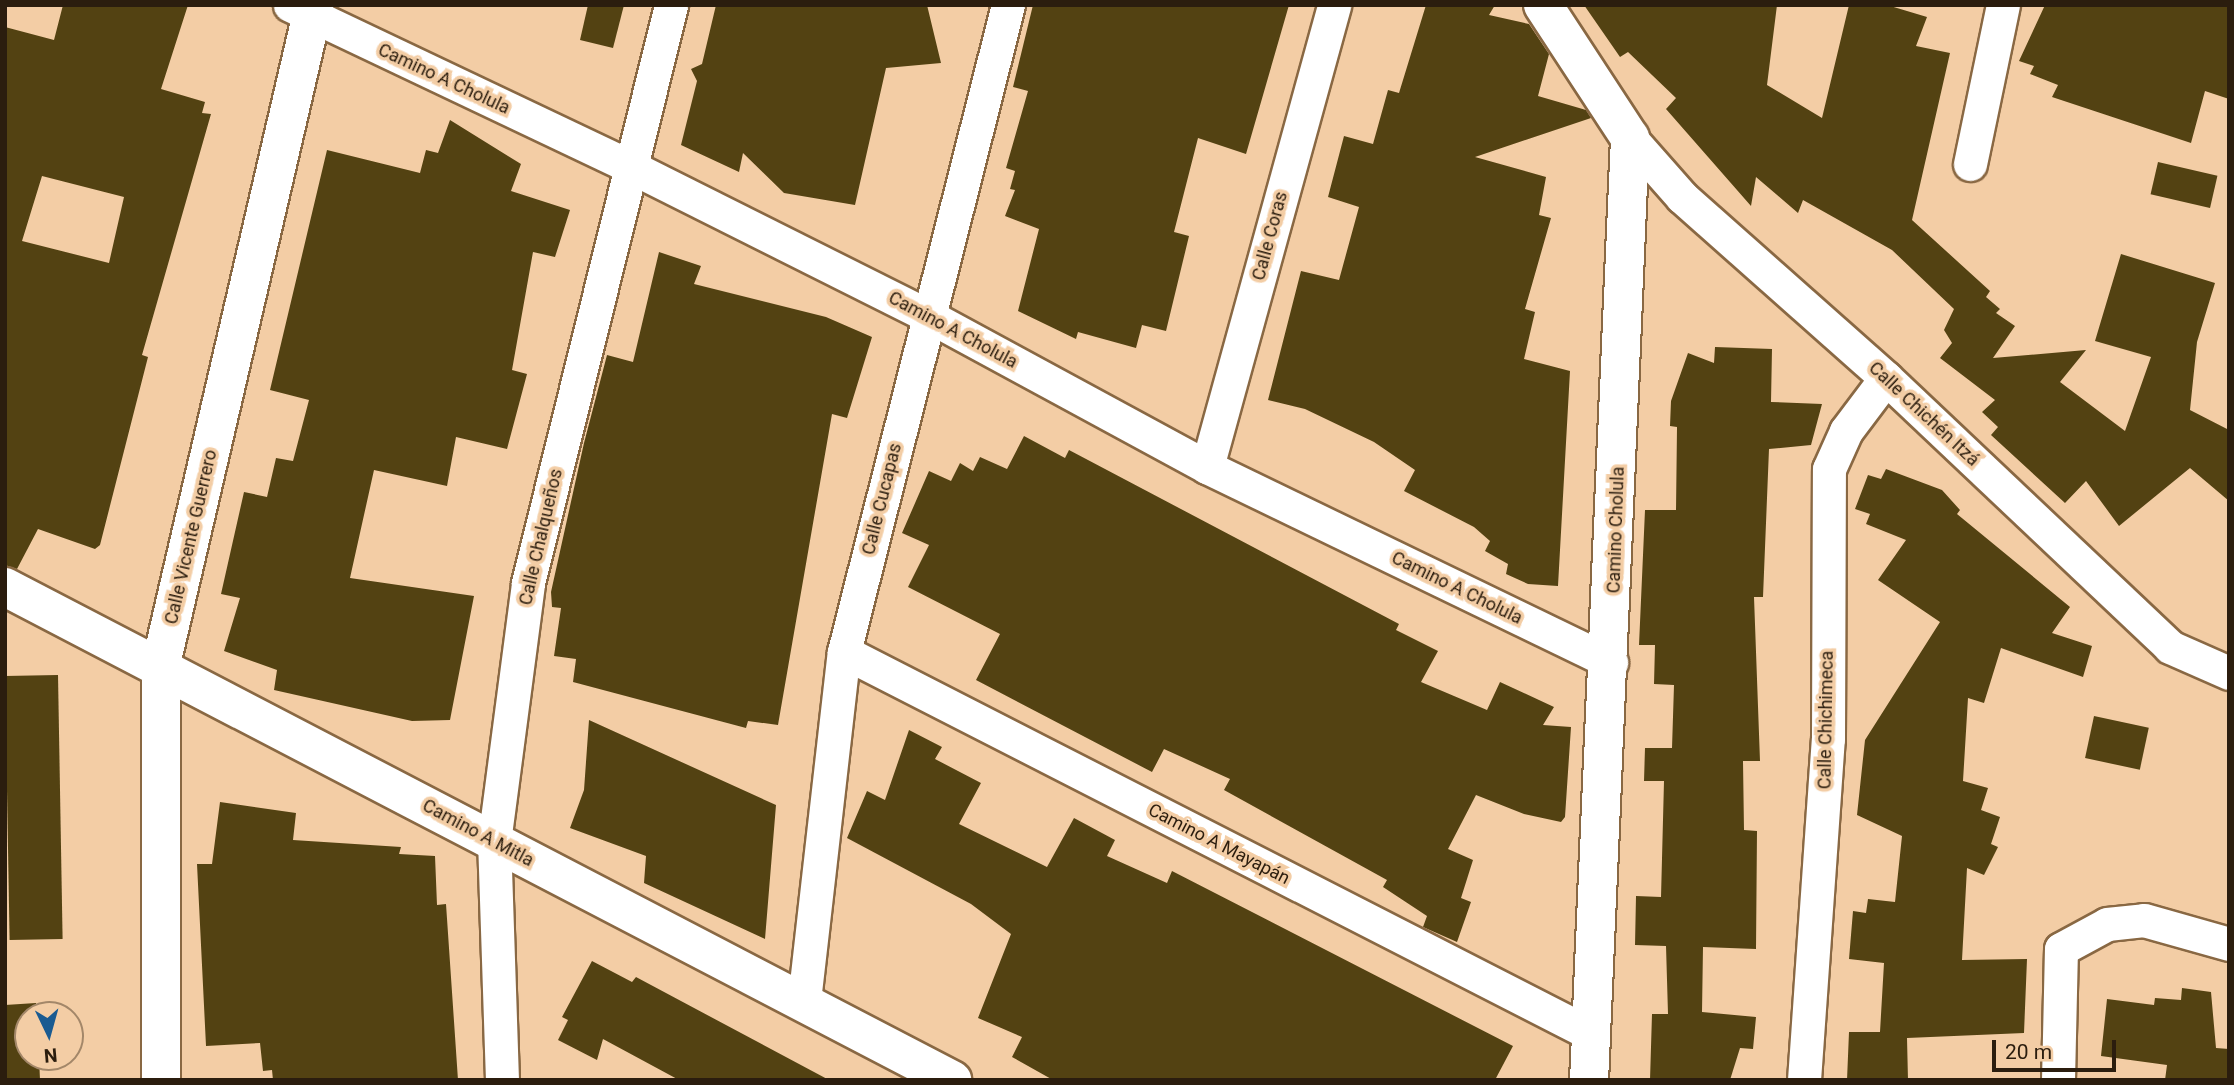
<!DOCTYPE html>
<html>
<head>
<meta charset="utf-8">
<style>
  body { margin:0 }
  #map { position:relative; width:2234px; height:1085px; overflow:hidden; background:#f3cda5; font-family:Roboto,sans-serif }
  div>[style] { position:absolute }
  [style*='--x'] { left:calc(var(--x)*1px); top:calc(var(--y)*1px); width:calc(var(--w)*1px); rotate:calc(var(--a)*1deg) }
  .building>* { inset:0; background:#534212; transform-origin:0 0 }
  .roads { filter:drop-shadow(2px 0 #896843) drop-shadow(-2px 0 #896843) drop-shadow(0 2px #896843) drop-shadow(0 -2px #896843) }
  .minor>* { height:33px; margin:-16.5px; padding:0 16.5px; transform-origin:16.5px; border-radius:16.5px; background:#fff }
  .tertiary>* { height:38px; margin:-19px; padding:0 19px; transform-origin:19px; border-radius:19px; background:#fff }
  .secondary>* { height:38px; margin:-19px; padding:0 19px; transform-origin:19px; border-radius:19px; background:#fff }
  span { translate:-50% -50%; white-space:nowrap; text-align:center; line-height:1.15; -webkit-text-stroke:7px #f3cda5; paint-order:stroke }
  .street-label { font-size:18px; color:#2b1d0e }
  .frame { position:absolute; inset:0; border:7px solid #2b1d0e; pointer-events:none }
  .north { position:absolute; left:14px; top:1001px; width:70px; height:70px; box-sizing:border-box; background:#f3cda5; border:2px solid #a38769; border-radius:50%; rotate:175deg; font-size:19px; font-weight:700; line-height:28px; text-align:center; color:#2b1d0e }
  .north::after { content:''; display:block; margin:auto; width:24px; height:32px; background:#1a5b91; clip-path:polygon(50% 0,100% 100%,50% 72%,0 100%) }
  .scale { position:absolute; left:1992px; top:1040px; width:124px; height:32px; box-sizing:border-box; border:4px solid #2b1d0e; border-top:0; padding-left:9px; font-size:21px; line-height:24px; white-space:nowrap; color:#2b1d0e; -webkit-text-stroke:5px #f3cda5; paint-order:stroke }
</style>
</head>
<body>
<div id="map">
  <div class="building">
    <div style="clip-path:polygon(evenodd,63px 5px,188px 5px,161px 89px,205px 102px,202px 113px,211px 114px,142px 355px,148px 357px,100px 545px,95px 549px,38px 529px,17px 569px,5px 565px,5px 27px,54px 40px,63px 5px,42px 176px,124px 197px,109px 263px,22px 241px,42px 176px)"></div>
    <div style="clip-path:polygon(588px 5px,624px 5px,613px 48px,580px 40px)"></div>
    <div style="clip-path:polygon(716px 5px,927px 5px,941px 63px,886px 68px,855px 205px,784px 193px,743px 153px,739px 172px,681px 145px,697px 81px,691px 69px,702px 64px)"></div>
    <div style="clip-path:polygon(1033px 5px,1289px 5px,1246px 154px,1198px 138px,1174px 232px,1189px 236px,1166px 331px,1142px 325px,1136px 348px,1078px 332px,1076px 339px,1018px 311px,1039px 229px,1005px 216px,1015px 190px,1010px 189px,1015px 171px,1006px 168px,1028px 91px,1013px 87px)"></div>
    <div style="clip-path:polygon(1426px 5px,1495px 5px,1489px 15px,1529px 24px,1549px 54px,1538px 96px,1586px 110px,1591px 118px,1475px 157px,1546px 177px,1539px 215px,1551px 218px,1525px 309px,1535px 312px,1524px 359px,1570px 371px,1558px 586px,1528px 584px,1506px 574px,1508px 564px,1485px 551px,1490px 541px,1474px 527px,1404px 491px,1415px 470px,1374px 442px,1305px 409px,1268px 400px,1301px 271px,1339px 280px,1359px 207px,1328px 197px,1344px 136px,1373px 144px,1388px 90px,1399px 93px)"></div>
    <div style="clip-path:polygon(1584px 5px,1777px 5px,1767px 85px,1822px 118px,1849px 5px,1887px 5px,1927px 17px,1916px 46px,1950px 53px,1912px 220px,1990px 291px,1986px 297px,2000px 309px,1996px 313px,2015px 326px,1993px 358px,2086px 350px,2060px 382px,2125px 431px,2151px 357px,2095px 341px,2121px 254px,2215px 283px,2197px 342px,2190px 410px,2229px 430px,2229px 501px,2190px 468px,2119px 526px,2086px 481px,2065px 503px,1991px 435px,1998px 427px,1982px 412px,1995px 400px,1940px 358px,1952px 343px,1944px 330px,1954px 309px,1892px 250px,1803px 200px,1798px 213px,1756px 177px,1751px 206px,1666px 109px,1676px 98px,1628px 52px,1620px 57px)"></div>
    <div style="clip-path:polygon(2045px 5px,2229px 5px,2229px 99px,2205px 91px,2191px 143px,2052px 97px,2058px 85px,2030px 74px,2034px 66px,2019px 61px)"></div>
    <div style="clip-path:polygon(450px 120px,521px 164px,511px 191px,570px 210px,555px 257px,533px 252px,512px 370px,527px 374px,507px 449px,456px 437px,447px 486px,374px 470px,350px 578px,474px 596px,450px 720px,412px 721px,274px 690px,277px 670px,224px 651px,240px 598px,221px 594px,244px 492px,267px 497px,276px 458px,293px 461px,309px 400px,270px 390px,327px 150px,420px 173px,426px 150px,438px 153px)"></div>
    <div style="left:2158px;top:162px;width:61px;height:33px;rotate:13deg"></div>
    <div style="clip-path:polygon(659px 252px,701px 266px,694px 284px,826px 317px,872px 337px,847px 418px,832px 414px,778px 725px,748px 721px,746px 728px,573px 682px,576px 659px,554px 656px,561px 608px,552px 607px,551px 592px,584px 443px,607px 355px,633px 362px)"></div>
    <div style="clip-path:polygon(1715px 347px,1772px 349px,1771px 402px,1822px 404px,1811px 445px,1769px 449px,1763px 597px,1754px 597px,1760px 761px,1743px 761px,1744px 830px,1757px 831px,1756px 949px,1703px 947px,1702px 1012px,1756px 1017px,1753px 1049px,1740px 1048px,1730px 1080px,1650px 1080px,1652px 1014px,1668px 1014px,1666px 946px,1635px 945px,1636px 896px,1661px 897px,1664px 781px,1644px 781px,1645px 748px,1672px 748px,1674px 685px,1654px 684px,1655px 645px,1639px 645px,1645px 510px,1676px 510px,1677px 427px,1670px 426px,1671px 401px,1688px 353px,1714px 363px)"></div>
    <div style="clip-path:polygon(1024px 436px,1065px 458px,1069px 450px,1399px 624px,1396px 630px,1438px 651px,1421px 682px,1487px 710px,1500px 682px,1554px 707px,1543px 725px,1571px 727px,1565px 817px,1561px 822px,1524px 814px,1476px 795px,1448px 849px,1473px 860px,1461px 898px,1471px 902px,1457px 942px,1423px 927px,1427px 916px,1383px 887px,1387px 880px,1224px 790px,1230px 779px,1164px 749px,1152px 772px,976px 680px,1000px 634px,908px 587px,929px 545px,902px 533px,929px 471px,951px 481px,960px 463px,973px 471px,980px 457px,1007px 469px)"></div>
    <div style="clip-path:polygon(1886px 469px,1942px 490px,1960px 510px,1957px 514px,2070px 607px,2052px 633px,2092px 646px,2083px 677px,2001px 648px,1984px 703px,1968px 698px,1963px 781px,1988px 788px,1981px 810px,2000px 817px,1991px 844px,1998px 847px,1984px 875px,1967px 868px,1962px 960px,2027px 959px,2024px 1033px,1907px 1038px,1908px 1080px,1847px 1080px,1849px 1032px,1880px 1032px,1884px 963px,1849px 959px,1853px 911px,1866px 913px,1868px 899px,1895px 902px,1902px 836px,1857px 815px,1865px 740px,1940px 622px,1878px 580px,1906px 540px,1866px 524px,1870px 514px,1855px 509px,1868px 475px,1881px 479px)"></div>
    <div style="left:58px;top:675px;width:264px;height:53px;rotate:89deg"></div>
    <div style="left:2094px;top:716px;width:56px;height:43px;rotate:12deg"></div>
    <div style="clip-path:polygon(589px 720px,776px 805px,765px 939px,644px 883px,646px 856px,570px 828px,584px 790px)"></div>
    <div style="clip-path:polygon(909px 730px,942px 747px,935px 759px,981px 783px,959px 824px,1047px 867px,1074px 818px,1115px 840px,1107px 856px,1167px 883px,1172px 871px,1513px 1046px,1495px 1080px,1053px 1080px,1012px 1057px,1022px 1037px,978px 1018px,1011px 934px,971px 904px,847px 838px,867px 791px,885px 800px)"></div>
    <div style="clip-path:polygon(220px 802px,296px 813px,293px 840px,401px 847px,399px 854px,435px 856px,437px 905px,446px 904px,458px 1080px,273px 1080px,272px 1070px,263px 1071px,260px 1043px,206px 1046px,197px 864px,212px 864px)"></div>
    <div style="clip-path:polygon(592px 961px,632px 982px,636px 977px,829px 1080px,679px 1080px,603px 1039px,597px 1060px,558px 1040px,568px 1020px,562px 1017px)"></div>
    <div style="clip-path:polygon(2182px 988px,2211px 992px,2216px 1048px,2229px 1049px,2229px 1080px,2165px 1080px,2167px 1065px,2101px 1056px,2107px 999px,2154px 1005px,2155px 998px,2181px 1000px)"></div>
    <div style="clip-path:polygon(36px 1003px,37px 1015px,28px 1015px,28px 1057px,39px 1057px,40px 1080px,5px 1080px,5px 1005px)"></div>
  </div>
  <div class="roads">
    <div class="minor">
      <div style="--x:290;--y:5;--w:375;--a:25.4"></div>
      <div style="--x:629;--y:166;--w:333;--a:26.6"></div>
      <div style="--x:927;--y:315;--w:319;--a:28.5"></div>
      <div style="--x:1207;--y:467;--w:449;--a:25.8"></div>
      <div style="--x:1630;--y:138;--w:79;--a:48.6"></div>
      <div style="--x:1682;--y:197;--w:273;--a:41.6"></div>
      <div style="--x:1886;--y:378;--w:391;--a:43.4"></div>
      <div style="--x:2170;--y:647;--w:64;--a:23.8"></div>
      <div style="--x:1970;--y:164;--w:162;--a:-78.3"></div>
      <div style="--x:1207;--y:467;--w:479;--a:-74.6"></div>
      <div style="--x:844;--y:652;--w:841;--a:27.08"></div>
      <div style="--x:804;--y:1001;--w:351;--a:-83.5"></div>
      <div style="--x:844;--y:652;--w:667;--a:-75.78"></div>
      <div style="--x:502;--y:1080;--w:238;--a:-91.9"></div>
      <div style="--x:494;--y:842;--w:261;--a:-82.5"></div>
      <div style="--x:528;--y:583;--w:595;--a:-76.1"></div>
      <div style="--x:1804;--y:1080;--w:342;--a:-86"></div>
      <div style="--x:1828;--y:739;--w:270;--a:-89.8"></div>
      <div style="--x:1829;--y:469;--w:42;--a:-65.9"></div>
      <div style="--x:1846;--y:431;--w:66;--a:-53"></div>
      <div style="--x:2058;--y:1080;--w:131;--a:-88.7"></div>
      <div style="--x:2061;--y:949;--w:52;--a:-28.5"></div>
      <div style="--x:2107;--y:924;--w:37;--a:-6"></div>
      <div style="--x:2144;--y:920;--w:88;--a:15.8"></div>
    </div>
    <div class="tertiary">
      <div style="--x:1543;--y:5;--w:159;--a:56.8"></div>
      <div style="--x:1630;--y:138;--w:943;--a:92.49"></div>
      <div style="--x:5;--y:587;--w:1068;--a:27.5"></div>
    </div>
    <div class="secondary">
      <div style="--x:161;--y:1080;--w:416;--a:-90"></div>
      <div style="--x:161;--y:664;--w:677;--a:-76.93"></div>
    </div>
  </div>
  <div class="street-label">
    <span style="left:444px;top:79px;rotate:25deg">Camino A Cholula</span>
    <span style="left:1270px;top:236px;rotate:-75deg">Calle Coras</span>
    <span style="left:953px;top:330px;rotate:28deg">Camino A Cholula</span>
    <span style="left:1924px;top:414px;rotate:43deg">Calle Chichén Itzá</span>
    <span style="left:882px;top:499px;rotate:-76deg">Calle Cucapas</span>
    <span style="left:1616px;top:530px;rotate:-88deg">Camino Cholula</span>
    <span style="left:191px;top:537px;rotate:-77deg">Calle Vicente Guerrero</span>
    <span style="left:541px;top:537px;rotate:-77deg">Calle Chalqueños</span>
    <span style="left:1457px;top:588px;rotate:26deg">Camino A Cholula</span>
    <span style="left:1826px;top:720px;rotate:-89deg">Calle Chichimeca</span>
    <span style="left:478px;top:833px;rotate:28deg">Camino A Mitla</span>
    <span style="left:1219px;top:844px;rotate:27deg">Camino A Mayapán</span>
  </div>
  <div class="frame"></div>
  <div class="north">N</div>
  <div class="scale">20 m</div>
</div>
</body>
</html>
